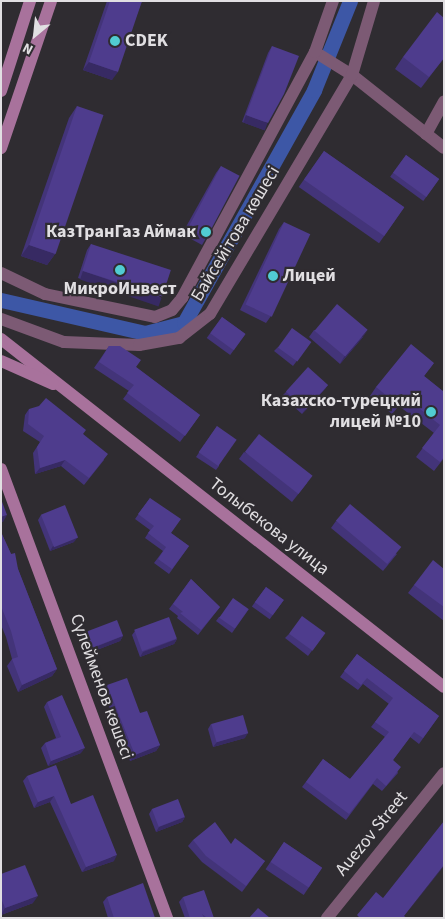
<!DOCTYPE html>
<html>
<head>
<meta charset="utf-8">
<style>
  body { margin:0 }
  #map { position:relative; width:445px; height:919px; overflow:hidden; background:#2f2c31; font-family:"Source Sans 3",sans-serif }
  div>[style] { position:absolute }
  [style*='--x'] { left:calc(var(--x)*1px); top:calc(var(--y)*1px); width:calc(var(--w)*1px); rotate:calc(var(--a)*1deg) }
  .canal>* { height:15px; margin:-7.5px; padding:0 7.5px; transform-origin:7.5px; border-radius:7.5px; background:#3d57a6 }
  .street>* { height:12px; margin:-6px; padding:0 6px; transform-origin:6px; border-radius:6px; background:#7c5a74 }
  .secondary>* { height:12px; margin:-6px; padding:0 6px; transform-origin:6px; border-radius:6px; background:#a8729c }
  .wall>* { inset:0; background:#433479; transform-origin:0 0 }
  .shaded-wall>* { inset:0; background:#372a63; transform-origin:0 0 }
  .building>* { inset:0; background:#4e3c8d; transform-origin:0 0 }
  .dots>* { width:14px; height:14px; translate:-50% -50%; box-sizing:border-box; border:2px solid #2f2c31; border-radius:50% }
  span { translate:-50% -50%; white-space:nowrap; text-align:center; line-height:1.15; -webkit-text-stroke:4.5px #2f2c31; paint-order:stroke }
  .poi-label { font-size:18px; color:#e1dfe2; font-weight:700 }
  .left { translate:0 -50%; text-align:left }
  .right { translate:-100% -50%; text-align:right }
  .street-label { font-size:18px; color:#e1dfe2 }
  .frame { position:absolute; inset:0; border:2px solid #e1dfe2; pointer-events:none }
  .north { position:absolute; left:10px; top:10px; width:50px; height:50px; -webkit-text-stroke:4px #2f2c31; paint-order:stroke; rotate:208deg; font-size:14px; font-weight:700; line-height:20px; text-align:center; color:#e1dfe2 }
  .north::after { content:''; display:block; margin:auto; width:18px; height:22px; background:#e1dfe2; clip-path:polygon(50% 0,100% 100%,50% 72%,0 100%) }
</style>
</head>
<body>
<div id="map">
  <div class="canal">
    <div style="--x:1;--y:300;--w:148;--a:12.9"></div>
    <div style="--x:145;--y:333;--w:40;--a:-14.4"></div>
    <div style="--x:184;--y:323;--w:267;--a:-60.8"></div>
    <div style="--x:314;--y:90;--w:96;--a:-68"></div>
  </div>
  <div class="street">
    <div style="--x:315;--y:52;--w:44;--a:31.9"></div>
    <div style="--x:352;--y:75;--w:117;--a:38.4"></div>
    <div style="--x:426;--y:134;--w:37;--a:-61"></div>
    <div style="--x:1;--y:273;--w:49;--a:25.5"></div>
    <div style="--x:45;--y:294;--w:112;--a:11.8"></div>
    <div style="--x:155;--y:317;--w:18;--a:-22"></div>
    <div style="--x:172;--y:310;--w:16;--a:-50"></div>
    <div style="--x:182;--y:298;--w:280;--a:-61.6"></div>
    <div style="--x:315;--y:52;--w:54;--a:-70.6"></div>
    <div style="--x:1;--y:319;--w:67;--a:20.1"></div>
    <div style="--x:64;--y:342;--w:75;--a:2.3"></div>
    <div style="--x:139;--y:345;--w:41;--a:-9.9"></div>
    <div style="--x:179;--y:338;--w:39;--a:-38"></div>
    <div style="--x:210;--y:314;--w:278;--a:-59.3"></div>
    <div style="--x:352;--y:75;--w:77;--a:-73.4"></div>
    <div style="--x:327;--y:918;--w:186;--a:-51.1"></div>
  </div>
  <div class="secondary">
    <div style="--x:1;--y:91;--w:95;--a:-72.1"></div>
    <div style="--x:1;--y:148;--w:155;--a:-71.2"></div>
    <div style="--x:1;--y:339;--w:563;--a:38.15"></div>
    <div style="--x:1;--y:361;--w:57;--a:23.9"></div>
    <div style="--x:1;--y:469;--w:479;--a:69.7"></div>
  </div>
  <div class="wall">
    <div style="clip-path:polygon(107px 1px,142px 1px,112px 80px,83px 70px)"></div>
    <div style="clip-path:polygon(272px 46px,264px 130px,242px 122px,268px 53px)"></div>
    <div style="clip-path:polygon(403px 57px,444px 58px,421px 88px,395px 69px)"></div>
    <div style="clip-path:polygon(77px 106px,55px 254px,47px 265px,21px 256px,69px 118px)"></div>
    <div style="left:324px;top:151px;width:98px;height:44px;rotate:35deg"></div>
    <div style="left:406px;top:155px;width:41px;height:27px;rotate:36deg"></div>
    <div style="clip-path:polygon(221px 166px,206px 238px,202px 245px,182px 234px,216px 173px)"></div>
    <div style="clip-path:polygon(284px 222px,271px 316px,266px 323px,240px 310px,279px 229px)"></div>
    <div style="clip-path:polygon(91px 244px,161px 298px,156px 305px,78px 278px,87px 250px)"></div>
    <div style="left:222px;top:317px;width:29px;height:26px;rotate:36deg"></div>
    <div style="clip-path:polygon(314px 330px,363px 337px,340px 364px,309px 337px)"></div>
    <div style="clip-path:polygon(311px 342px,293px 366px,274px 351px,278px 347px)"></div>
    <div style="clip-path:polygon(109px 346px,136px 367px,200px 415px,180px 442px,123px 399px,129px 391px,94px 368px)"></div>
    <div style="clip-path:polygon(434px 363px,424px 376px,444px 392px,444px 458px,434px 471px,416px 457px,434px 433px,399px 406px,392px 414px,370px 396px,376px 387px)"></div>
    <div style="clip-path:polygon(328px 385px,324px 390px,302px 414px,282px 396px,286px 392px)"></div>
    <div style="clip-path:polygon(29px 409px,83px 434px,104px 460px,84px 485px,61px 466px,35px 474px,33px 453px,40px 442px,23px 431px,25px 415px)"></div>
    <div style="clip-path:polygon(217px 426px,219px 466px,216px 470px,196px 457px)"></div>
    <div style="clip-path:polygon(244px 452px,307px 483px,292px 502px,239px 459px)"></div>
    <div style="clip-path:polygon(150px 498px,171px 533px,189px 546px,169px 574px,154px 563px,163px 551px,145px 538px,150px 530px,135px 519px)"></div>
    <div style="clip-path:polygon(41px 515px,74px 542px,50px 551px,38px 520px)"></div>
    <div style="clip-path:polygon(336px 521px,397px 554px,383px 571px,331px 528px)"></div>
    <div style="clip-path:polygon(1px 532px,18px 569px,57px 669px,52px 676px,18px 692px,7px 666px,12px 659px,6px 637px,1px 625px)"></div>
    <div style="clip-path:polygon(444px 569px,444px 621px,408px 593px,414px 585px)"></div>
    <div style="clip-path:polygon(191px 579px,220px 607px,198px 635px,177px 618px,178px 616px,169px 609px)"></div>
    <div style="left:266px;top:587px;width:22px;height:24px;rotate:36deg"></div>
    <div style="clip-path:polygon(249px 609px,232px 633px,216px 621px,219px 617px)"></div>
    <div style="clip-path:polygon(135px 631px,177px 639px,174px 644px,140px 657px,132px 635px)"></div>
    <div style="clip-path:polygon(86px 632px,123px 636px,120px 641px,89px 653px,83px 636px)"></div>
    <div style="clip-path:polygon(325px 633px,308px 656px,285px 638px,289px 634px)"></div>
    <div style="clip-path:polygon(357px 654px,439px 716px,419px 744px,410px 737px,393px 760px,398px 773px,382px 791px,373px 784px,346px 820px,302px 787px,323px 759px,350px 779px,385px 737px,371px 727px,389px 704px,363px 684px,358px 690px,340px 677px)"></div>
    <div style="clip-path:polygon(107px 685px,140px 713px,160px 745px,156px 751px,130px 761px,103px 691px)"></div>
    <div style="clip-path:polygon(47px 702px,81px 753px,48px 766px,41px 748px,45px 743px,56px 738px,44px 707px)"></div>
    <div style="clip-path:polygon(211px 724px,245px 738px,213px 747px,208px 729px)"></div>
    <div style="clip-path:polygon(27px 776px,71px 804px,114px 861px,82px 872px,50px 802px,34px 808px,23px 781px)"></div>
    <div style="clip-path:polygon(152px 809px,185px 817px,182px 822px,156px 832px,149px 814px)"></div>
    <div style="clip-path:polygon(193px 840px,231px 844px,265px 861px,242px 892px,202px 862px,188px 846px)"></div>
    <div style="left:284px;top:842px;width:46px;height:33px;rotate:34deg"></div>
    <div style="clip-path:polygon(1px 874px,33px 903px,1px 915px)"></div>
    <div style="clip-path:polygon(107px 897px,155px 918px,108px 918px,103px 902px)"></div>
    <div style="clip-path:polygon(183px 897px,214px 918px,185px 918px,179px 902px)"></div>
  </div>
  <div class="shaded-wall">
    <div style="clip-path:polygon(89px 62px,118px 72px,112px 80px,83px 70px)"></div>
    <div style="left:246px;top:115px;width:23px;height:8px;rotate:20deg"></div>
    <div style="clip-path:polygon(29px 245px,55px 254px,47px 265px,21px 256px)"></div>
    <div style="left:83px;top:271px;width:83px;height:9px;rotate:19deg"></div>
    <div style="clip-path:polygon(368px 330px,363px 337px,340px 364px,344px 357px)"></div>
    <div style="clip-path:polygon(328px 385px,324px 390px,302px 414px,305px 410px)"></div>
    <div style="clip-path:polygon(65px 460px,61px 466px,35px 474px,40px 468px)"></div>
    <div style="clip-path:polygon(7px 515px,3px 522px,1px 522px,1px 517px)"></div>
    <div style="clip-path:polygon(78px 537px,74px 542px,50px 551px,53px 546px)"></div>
    <div style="clip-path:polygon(123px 636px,120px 641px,89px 653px,93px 648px)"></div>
    <div style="clip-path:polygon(177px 639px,174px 644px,140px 657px,143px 652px)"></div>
    <div style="clip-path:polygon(57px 669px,52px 676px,18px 692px,22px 685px)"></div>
    <div style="clip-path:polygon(248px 733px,245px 738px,213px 747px,217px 742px)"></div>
    <div style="clip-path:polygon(160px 745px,156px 751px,130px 761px,135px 755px)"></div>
    <div style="clip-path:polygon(85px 748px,81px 753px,48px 766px,51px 761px)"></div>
    <div style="clip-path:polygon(54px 796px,50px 802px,34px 808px,38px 802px)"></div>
    <div style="clip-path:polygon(185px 817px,182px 822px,156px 832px,159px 827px)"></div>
    <div style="clip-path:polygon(117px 855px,114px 861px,82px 872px,86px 867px)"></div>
    <div style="clip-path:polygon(444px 865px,444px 866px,403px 918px)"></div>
    <div style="clip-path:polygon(38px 896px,33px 903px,1px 915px,5px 908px)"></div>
  </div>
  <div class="building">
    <div style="clip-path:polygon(110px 1px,142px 1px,118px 72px,89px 62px)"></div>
    <div style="clip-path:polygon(437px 12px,444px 18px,444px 58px,429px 77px,403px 57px)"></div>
    <div style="clip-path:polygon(272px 46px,299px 56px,284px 94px,268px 123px,246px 115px)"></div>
    <div style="left:77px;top:106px;width:28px;height:147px;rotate:19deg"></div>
    <div style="left:324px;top:151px;width:98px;height:35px;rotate:35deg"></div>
    <div style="left:406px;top:155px;width:41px;height:22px;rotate:36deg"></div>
    <div style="left:221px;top:166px;width:21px;height:70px;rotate:28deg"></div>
    <div style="left:284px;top:222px;width:29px;height:91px;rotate:25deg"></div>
    <div style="left:91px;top:244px;width:84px;height:28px;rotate:18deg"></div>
    <div style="left:337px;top:304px;width:40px;height:35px;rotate:40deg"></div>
    <div style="left:222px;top:317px;width:29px;height:20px;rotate:36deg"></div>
    <div style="left:292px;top:328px;width:24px;height:24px;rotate:36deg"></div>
    <div style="clip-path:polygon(411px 344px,434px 363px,424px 376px,444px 392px,444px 457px,440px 462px,422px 448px,440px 425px,405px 397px,398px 405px,376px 387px)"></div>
    <div style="clip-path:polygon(109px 346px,120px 346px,141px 360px,136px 367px,200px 415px,185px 436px,127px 393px,134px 385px,99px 362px)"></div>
    <div style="left:308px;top:367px;width:27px;height:33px;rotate:42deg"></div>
    <div style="clip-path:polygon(46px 398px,86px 430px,83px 434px,108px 454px,89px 478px,65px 460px,40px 468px,37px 447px,44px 436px,28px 424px,29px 409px,39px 406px)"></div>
    <div style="left:217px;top:426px;width:24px;height:32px;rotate:35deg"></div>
    <div style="left:259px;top:434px;width:68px;height:23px;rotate:38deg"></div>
    <div style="clip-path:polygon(150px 498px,181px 519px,171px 533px,189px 546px,172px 569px,158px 559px,166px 547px,148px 533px,154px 526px,138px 514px)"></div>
    <div style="clip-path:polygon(1px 499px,7px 515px,1px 517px)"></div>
    <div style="left:350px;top:504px;width:67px;height:22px;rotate:40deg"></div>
    <div style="left:65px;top:505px;width:35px;height:26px;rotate:68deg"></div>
    <div style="clip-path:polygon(1px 532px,11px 554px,15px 553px,18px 569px,57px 669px,22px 685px,12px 659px,18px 657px,11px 631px,1px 606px)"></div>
    <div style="clip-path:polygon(433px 560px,444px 569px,444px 607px,414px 585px)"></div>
    <div style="clip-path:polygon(191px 579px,220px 607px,201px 630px,180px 613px,183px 612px,173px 604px)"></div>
    <div style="left:266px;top:587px;width:22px;height:19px;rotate:36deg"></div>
    <div style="left:233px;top:598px;width:19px;height:24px;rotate:35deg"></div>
    <div style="left:302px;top:616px;width:29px;height:22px;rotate:36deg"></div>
    <div style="left:169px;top:617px;width:23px;height:37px;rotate:70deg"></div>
    <div style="left:117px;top:620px;width:17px;height:33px;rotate:69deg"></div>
    <div style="clip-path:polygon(357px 654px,439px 716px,423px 738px,414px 732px,393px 760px,401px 767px,386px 786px,377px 778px,349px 814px,306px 782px,323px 759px,350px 779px,389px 732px,375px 722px,393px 698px,367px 678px,361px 685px,344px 671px)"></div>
    <div style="clip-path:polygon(127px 678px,140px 713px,147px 711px,160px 745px,135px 755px,107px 685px)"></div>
    <div style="clip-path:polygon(62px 695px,85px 748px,51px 761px,45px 743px,61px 737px,47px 702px)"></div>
    <div style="left:243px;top:715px;width:19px;height:33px;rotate:74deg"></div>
    <div style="clip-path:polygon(56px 765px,71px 804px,93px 795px,117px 855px,86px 867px,54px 796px,38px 802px,27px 776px)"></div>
    <div style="left:178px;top:799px;width:19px;height:28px;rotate:69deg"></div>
    <div style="clip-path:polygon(444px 821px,444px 865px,404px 916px,407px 918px,360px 918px,357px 915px,376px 892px,383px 898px)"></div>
    <div style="clip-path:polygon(215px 822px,231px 844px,235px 838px,265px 861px,246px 886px,206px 856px,193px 840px)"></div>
    <div style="left:284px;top:842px;width:46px;height:24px;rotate:34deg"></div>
    <div style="clip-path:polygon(25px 865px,38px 896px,5px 908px,1px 898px,1px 874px)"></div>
    <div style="clip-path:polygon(143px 883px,155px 918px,114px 918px,107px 897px)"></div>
    <div style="clip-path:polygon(204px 890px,214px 918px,207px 918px,202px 914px,204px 918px,190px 918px,183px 897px)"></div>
    <div style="clip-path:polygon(258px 908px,270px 918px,249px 918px)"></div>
  </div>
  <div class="dots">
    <div style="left:115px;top:41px;background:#51ccd2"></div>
    <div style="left:206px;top:232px;background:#51ccd2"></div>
    <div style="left:120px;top:270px;background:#51ccd2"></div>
    <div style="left:273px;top:276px;background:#51ccd2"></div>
    <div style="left:431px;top:412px;background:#51ccd2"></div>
  </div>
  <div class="poi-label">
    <span class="left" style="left:125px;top:41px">CDEK</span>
    <span class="right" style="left:196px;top:232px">КазТранГаз Аймак</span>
    <span class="left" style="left:283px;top:276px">Лицей</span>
    <span style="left:120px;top:289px">МикроИнвест</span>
    <span class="right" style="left:421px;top:412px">Казахско-турецкий<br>лицей №10</span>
  </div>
  <div class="street-label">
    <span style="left:236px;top:234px;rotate:-59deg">Байсейітова көшесі</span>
    <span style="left:269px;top:527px;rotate:38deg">Толыбекова улица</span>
    <span style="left:101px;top:687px;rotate:70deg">Сүлейменов көшесі</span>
    <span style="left:372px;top:834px;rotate:-51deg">Auezov Street</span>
  </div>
  <div class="frame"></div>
  <div class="north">N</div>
</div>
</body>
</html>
